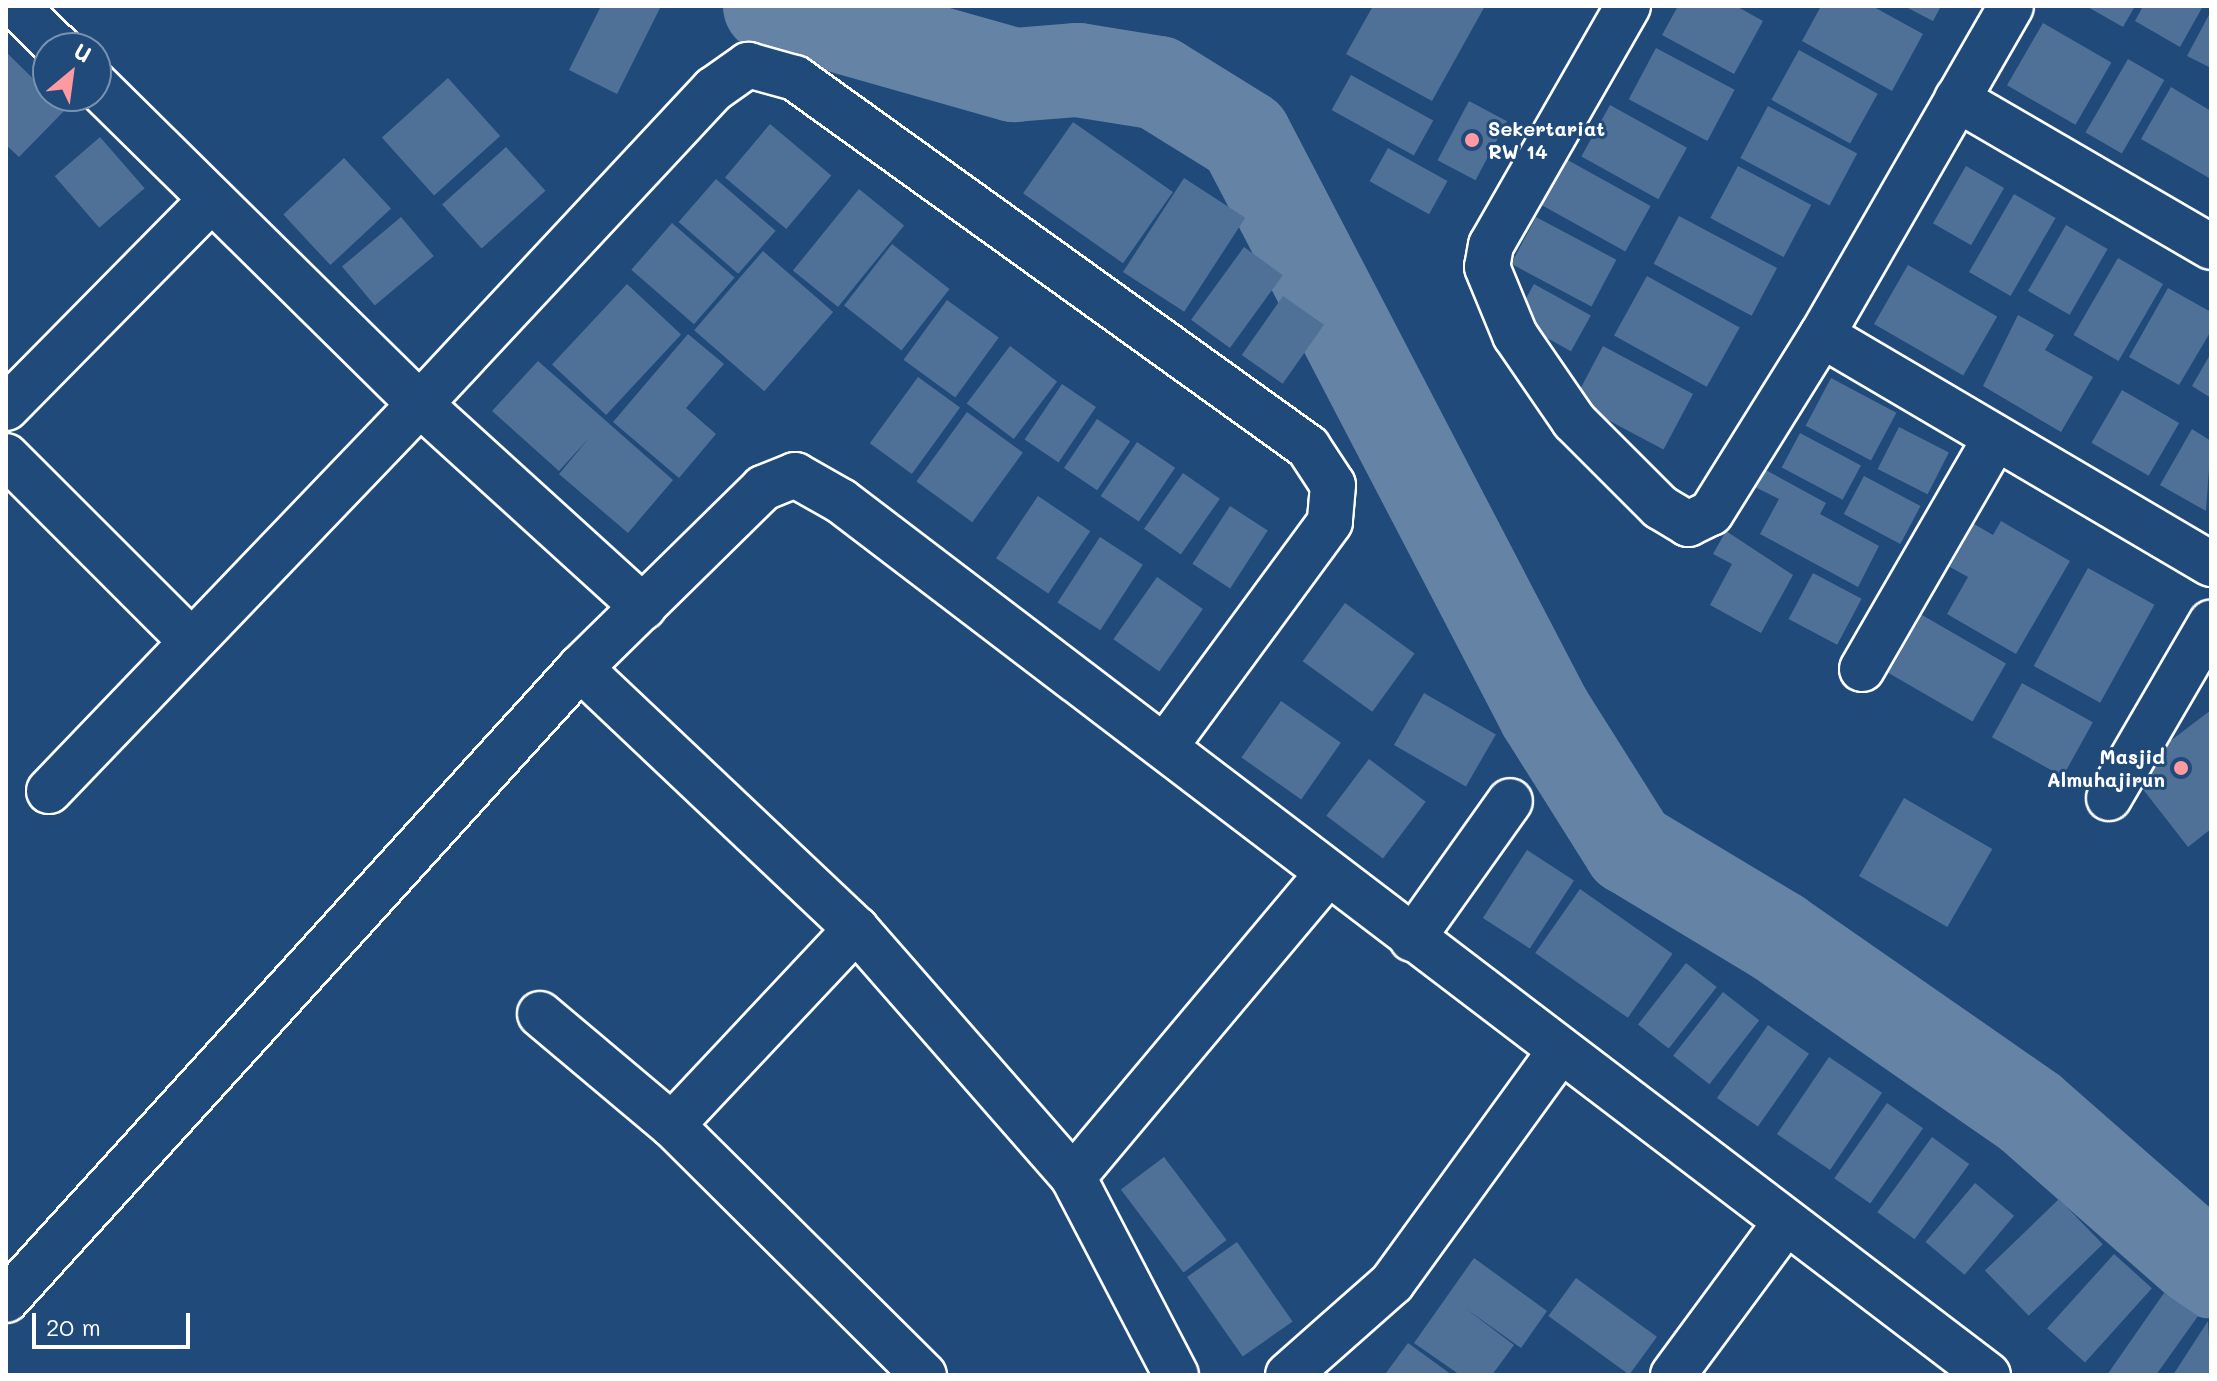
<!DOCTYPE html>
<html>
<head>
<meta charset="utf-8">
<style>
  body { margin:0 }
  #map { position:relative; width:2217px; height:1381px; overflow:hidden; background:#1f4a7a; font-family:Mali,sans-serif }
  div>[style] { position:absolute }
  [style*='--x'] { left:calc(var(--x)*1px); top:calc(var(--y)*1px); width:calc(var(--w)*1px); rotate:calc(var(--a)*1deg) }
  .river>* { height:94px; margin:-47px; padding:0 47px; transform-origin:47px; border-radius:47px; background:#6583a4 }
  .building>* { inset:0; background:#507197; transform-origin:0 0 }
  .roads { filter:drop-shadow(2px 0 #fff) drop-shadow(-2px 0 #fff) drop-shadow(0 2px #fff) drop-shadow(0 -2px #fff) }
  .minor>* { height:44px; margin:-22px; padding:0 22px; transform-origin:22px; border-radius:22px; background:#1f4a7a }
  .dots>* { width:22px; height:22px; translate:-50% -50%; box-sizing:border-box; border:4px solid #1f4a7a; border-radius:50% }
  span { translate:-50% -50%; white-space:nowrap; text-align:center; line-height:1.15; -webkit-text-stroke:6px #1f4a7a; paint-order:stroke }
  .poi-label { font-size:20px; color:#fff; font-weight:700 }
  .left { translate:0 -50%; text-align:left }
  .right { translate:-100% -50%; text-align:right }
  .frame { position:absolute; inset:0; border:8px solid #fff; pointer-events:none }
  .north { position:absolute; left:32px; top:32px; width:80px; height:80px; box-sizing:border-box; background:#1f4a7a; border:2px solid #7992af; border-radius:50%; rotate:29deg; font-size:22px; font-weight:700; line-height:32px; text-align:center; color:#fff }
  .north::after { content:''; display:block; margin:auto; width:28px; height:36px; background:#ff9aa2; clip-path:polygon(50% 0,100% 100%,50% 72%,0 100%) }
  .scale { position:absolute; left:32px; top:1313px; width:158px; height:36px; box-sizing:border-box; border:4px solid #fff; border-top:0; padding-left:10px; font-size:24px; line-height:28px; white-space:nowrap; color:#fff; -webkit-text-stroke:6px #1f4a7a; paint-order:stroke }
</style>
</head>
<body>
<div id="map">
  <div class="river">
    <div style="--x:770;--y:6;--w:254;--a:15.8"></div>
    <div style="--x:1014;--y:75;--w:64;--a:-4.5"></div>
    <div style="--x:1078;--y:70;--w:81;--a:9.2"></div>
    <div style="--x:1158;--y:83;--w:102;--a:31.8"></div>
    <div style="--x:1245;--y:137;--w:649;--a:62.49"></div>
    <div style="--x:1545;--y:713;--w:160;--a:57.8"></div>
    <div style="--x:1630;--y:848;--w:173;--a:31"></div>
    <div style="--x:1778;--y:937;--w:308;--a:34.8"></div>
    <div style="--x:2031;--y:1113;--w:240;--a:41.3"></div>
  </div>
  <div class="building">
    <div style="clip-path:polygon(601px 6px,661px 6px,617px 94px,569px 70px)"></div>
    <div style="clip-path:polygon(1373px 6px,1485px 6px,1432px 101px,1346px 54px)"></div>
    <div style="clip-path:polygon(1678px 6px,1736px 6px,1763px 21px,1734px 74px,1662px 35px)"></div>
    <div style="clip-path:polygon(1821px 6px,1872px 6px,1923px 34px,1892px 91px,1802px 41px)"></div>
    <div style="clip-path:polygon(1904px 6px,1941px 6px,1933px 21px)"></div>
    <div style="clip-path:polygon(2086px 6px,2135px 6px,2123px 27px)"></div>
    <div style="clip-path:polygon(2143px 6px,2203px 6px,2180px 47px,2135px 21px)"></div>
    <div style="clip-path:polygon(2211px 11px,2211px 68px,2187px 56px)"></div>
    <div style="left:2043px;top:23px;width:79px;height:72px;rotate:30deg"></div>
    <div style="left:1656px;top:48px;width:89px;height:58px;rotate:28deg"></div>
    <div style="left:1799px;top:50px;width:90px;height:57px;rotate:29deg"></div>
    <div style="clip-path:polygon(6px 52px,65px 110px,19px 157px,6px 145px)"></div>
    <div style="left:2128px;top:59px;width:42px;height:85px;rotate:30deg"></div>
    <div style="left:1351px;top:75px;width:94px;height:40px;rotate:29deg"></div>
    <div style="left:448px;top:78px;width:78px;height:89px;rotate:48deg"></div>
    <div style="clip-path:polygon(2171px 87px,2211px 111px,2211px 179px,2141px 139px)"></div>
    <div style="left:1469px;top:101px;width:43px;height:67px;rotate:28deg"></div>
    <div style="left:1610px;top:105px;width:88px;height:59px;rotate:29deg"></div>
    <div style="left:1768px;top:106px;width:101px;height:59px;rotate:28deg"></div>
    <div style="left:1073px;top:122px;width:122px;height:87px;rotate:35deg"></div>
    <div style="left:770px;top:124px;width:80px;height:70px;rotate:40deg"></div>
    <div style="left:100px;top:137px;width:68px;height:60px;rotate:49deg"></div>
    <div style="left:506px;top:147px;width:59px;height:86px;rotate:48deg"></div>
    <div style="left:1388px;top:148px;width:68px;height:38px;rotate:29deg"></div>
    <div style="left:344px;top:158px;width:69px;height:83px;rotate:47deg"></div>
    <div style="left:1564px;top:158px;width:99px;height:52px;rotate:29deg"></div>
    <div style="left:1738px;top:166px;width:83px;height:59px;rotate:28deg"></div>
    <div style="left:1966px;top:166px;width:44px;height:66px;rotate:30deg"></div>
    <div style="left:1184px;top:178px;width:73px;height:112px;rotate:33deg"></div>
    <div style="left:716px;top:179px;width:79px;height:57px;rotate:41deg"></div>
    <div style="left:859px;top:189px;width:58px;height:105px;rotate:39deg"></div>
    <div style="left:2014px;top:194px;width:48px;height:90px;rotate:30deg"></div>
    <div style="left:1679px;top:216px;width:111px;height:54px;rotate:28deg"></div>
    <div style="left:401px;top:217px;width:51px;height:77px;rotate:50deg"></div>
    <div style="left:1536px;top:217px;width:91px;height:53px;rotate:28deg"></div>
    <div style="left:672px;top:223px;width:83px;height:62px;rotate:41deg"></div>
    <div style="left:2066px;top:225px;width:48px;height:76px;rotate:30deg"></div>
    <div style="left:892px;top:244px;width:73px;height:78px;rotate:38deg"></div>
    <div style="left:1244px;top:247px;width:48px;height:90px;rotate:36deg"></div>
    <div style="left:763px;top:251px;width:93px;height:105px;rotate:41deg"></div>
    <div style="left:2118px;top:258px;width:52px;height:89px;rotate:30deg"></div>
    <div style="left:1908px;top:265px;width:103px;height:68px;rotate:30deg"></div>
    <div style="left:1647px;top:276px;width:106px;height:68px;rotate:29deg"></div>
    <div style="left:627px;top:284px;width:74px;height:110px;rotate:43deg"></div>
    <div style="left:1534px;top:284px;width:65px;height:41px;rotate:29deg"></div>
    <div style="clip-path:polygon(2168px 288px,2211px 312px,2211px 331px,2179px 385px,2129px 357px)"></div>
    <div style="left:1283px;top:296px;width:50px;height:72px;rotate:35deg"></div>
    <div style="left:947px;top:300px;width:64px;height:74px;rotate:36deg"></div>
    <div style="clip-path:polygon(2018px 315px,2054px 335px,2045px 350px,2093px 377px,2061px 432px,1983px 386px)"></div>
    <div style="clip-path:polygon(688px 334px,724px 364px,686px 408px,716px 434px,679px 478px,613px 422px)"></div>
    <div style="left:1010px;top:346px;width:59px;height:72px;rotate:37deg"></div>
    <div style="left:1603px;top:346px;width:102px;height:63px;rotate:28deg"></div>
    <div style="clip-path:polygon(2211px 353px,2211px 398px,2192px 386px)"></div>
    <div style="clip-path:polygon(538px 361px,673px 480px,628px 533px,559px 474px,589px 438px,559px 471px,492px 411px)"></div>
    <div style="left:918px;top:377px;width:52px;height:82px;rotate:36deg"></div>
    <div style="left:1831px;top:378px;width:74px;height:54px;rotate:28deg"></div>
    <div style="left:1062px;top:384px;width:41px;height:67px;rotate:34deg"></div>
    <div style="left:2122px;top:390px;width:66px;height:61px;rotate:30deg"></div>
    <div style="left:967px;top:412px;width:69px;height:86px;rotate:36deg"></div>
    <div style="left:1097px;top:419px;width:40px;height:59px;rotate:34deg"></div>
    <div style="left:1899px;top:427px;width:56px;height:47px;rotate:27deg"></div>
    <div style="clip-path:polygon(2192px 429px,2211px 441px,2206px 511px,2160px 485px)"></div>
    <div style="left:1800px;top:433px;width:69px;height:39px;rotate:28deg"></div>
    <div style="left:1137px;top:442px;width:46px;height:65px;rotate:34deg"></div>
    <div style="clip-path:polygon(1764px 469px,1826px 503px,1820px 514px,1879px 546px,1858px 587px,1760px 534px,1779px 499px,1755px 487px)"></div>
    <div style="left:1183px;top:473px;width:45px;height:68px;rotate:35deg"></div>
    <div style="left:1864px;top:476px;width:64px;height:43px;rotate:28deg"></div>
    <div style="left:1038px;top:496px;width:63px;height:75px;rotate:34deg"></div>
    <div style="left:1230px;top:506px;width:45px;height:69px;rotate:33deg"></div>
    <div style="clip-path:polygon(2001px 521px,2070px 561px,2016px 654px,1947px 614px,1968px 577px,1950px 567px,1974px 524px,1993px 535px)"></div>
    <div style="clip-path:polygon(1726px 531px,1793px 575px,1761px 633px,1710px 605px,1732px 564px,1713px 554px)"></div>
    <div style="left:1100px;top:537px;width:51px;height:78px;rotate:33deg"></div>
    <div style="left:2088px;top:568px;width:76px;height:112px;rotate:29deg"></div>
    <div style="left:1813px;top:573px;width:55px;height:52px;rotate:28deg"></div>
    <div style="left:1157px;top:577px;width:56px;height:76px;rotate:35deg"></div>
    <div style="left:1345px;top:603px;width:86px;height:72px;rotate:36deg"></div>
    <div style="left:1922px;top:615px;width:97px;height:67px;rotate:30deg"></div>
    <div style="left:2022px;top:683px;width:81px;height:62px;rotate:29deg"></div>
    <div style="left:1424px;top:693px;width:83px;height:60px;rotate:30deg"></div>
    <div style="left:1281px;top:701px;width:73px;height:69px;rotate:35deg"></div>
    <div style="clip-path:polygon(2211px 710px,2211px 829px,2188px 847px,2135px 779px,2166px 756px,2161px 748px)"></div>
    <div style="left:1369px;top:759px;width:71px;height:71px;rotate:37deg"></div>
    <div style="left:1904px;top:798px;width:102px;height:90px;rotate:30deg"></div>
    <div style="left:1527px;top:850px;width:56px;height:81px;rotate:33deg"></div>
    <div style="left:1580px;top:889px;width:113px;height:78px;rotate:35deg"></div>
    <div style="left:1686px;top:963px;width:39px;height:78px;rotate:38deg"></div>
    <div style="left:1723px;top:992px;width:46px;height:81px;rotate:38deg"></div>
    <div style="left:1768px;top:1025px;width:50px;height:89px;rotate:35deg"></div>
    <div style="left:1829px;top:1057px;width:64px;height:93px;rotate:34deg"></div>
    <div style="left:1887px;top:1103px;width:44px;height:92px;rotate:35deg"></div>
    <div style="left:1932px;top:1137px;width:46px;height:93px;rotate:36deg"></div>
    <div style="left:1164px;top:1157px;width:104px;height:54px;rotate:53deg"></div>
    <div style="left:1975px;top:1183px;width:51px;height:77px;rotate:40deg"></div>
    <div style="left:2059px;top:1199px;width:63px;height:103px;rotate:46deg"></div>
    <div style="left:1237px;top:1242px;width:97px;height:61px;rotate:55deg"></div>
    <div style="left:2114px;top:1254px;width:51px;height:100px;rotate:42deg"></div>
    <div style="clip-path:polygon(1474px 1258px,1547px 1311px,1521px 1348px,1465px 1308px,1514px 1345px,1492px 1375px,1460px 1375px,1414px 1343px)"></div>
    <div style="left:1576px;top:1278px;width:100px;height:47px;rotate:36deg"></div>
    <div style="clip-path:polygon(2164px 1293px,2198px 1316px,2156px 1375px,2107px 1375px)"></div>
    <div style="clip-path:polygon(2208px 1321px,2211px 1375px,2173px 1375px)"></div>
    <div style="clip-path:polygon(1408px 1343px,1452px 1375px,1386px 1373px)"></div>
  </div>
  <div class="roads">
    <div class="minor">
      <div style="--x:16;--y:6;--w:60;--a:44.3"></div>
      <div style="--x:1628;--y:6;--w:275;--a:119.8"></div>
      <div style="--x:1491;--y:245;--w:22;--a:100"></div>
      <div style="--x:1487;--y:267;--w:74;--a:67.6"></div>
      <div style="--x:1515;--y:335;--w:104;--a:55.5"></div>
      <div style="--x:1574;--y:421;--w:122;--a:45"></div>
      <div style="--x:1660;--y:507;--w:33;--a:31"></div>
      <div style="--x:1688;--y:524;--w:25;--a:-26"></div>
      <div style="--x:1711;--y:513;--w:210;--a:-58.1"></div>
      <div style="--x:1822;--y:335;--w:379;--a:-60.1"></div>
      <div style="--x:96;--y:85;--w:455;--a:44.6"></div>
      <div style="--x:420;--y:404;--w:431;--a:-47"></div>
      <div style="--x:714;--y:89;--w:42;--a:-35.2"></div>
      <div style="--x:748;--y:65;--w:49;--a:15.5"></div>
      <div style="--x:795;--y:78;--w:632;--a:35.73"></div>
      <div style="--x:1308;--y:447;--w:45;--a:56.7"></div>
      <div style="--x:1333;--y:485;--w:37;--a:95"></div>
      <div style="--x:1330;--y:522;--w:279;--a:126.3"></div>
      <div style="--x:1957;--y:99;--w:294;--a:30.2"></div>
      <div style="--x:1822;--y:335;--w:451;--a:30.5"></div>
      <div style="--x:6;--y:408;--w:293;--a:-45.4"></div>
      <div style="--x:6;--y:456;--w:260;--a:45"></div>
      <div style="--x:580;--y:668;--w:380;--a:43.4"></div>
      <div style="--x:856;--y:929;--w:330;--a:48.8"></div>
      <div style="--x:1073;--y:1177;--w:394;--a:-50"></div>
      <div style="--x:1862;--y:669;--w:266;--a:-60"></div>
      <div style="--x:49;--y:791;--w:536;--a:-46.21"></div>
      <div style="--x:420;--y:404;--w:302;--a:42.3"></div>
      <div style="--x:2109;--y:798;--w:203;--a:-59.8"></div>
      <div style="--x:1412;--y:939;--w:169;--a:-54.6"></div>
      <div style="--x:540;--y:1014;--w:172;--a:40.1"></div>
      <div style="--x:672;--y:1125;--w:355;--a:44.8"></div>
      <div style="--x:672;--y:1125;--w:269;--a:-46.8"></div>
      <div style="--x:1073;--y:1177;--w:223;--a:62.5"></div>
      <div style="--x:6;--y:1300;--w:854;--a:-47.75"></div>
      <div style="--x:580;--y:668;--w:257;--a:-44.5"></div>
      <div style="--x:763;--y:488;--w:35;--a:-22"></div>
      <div style="--x:795;--y:475;--w:53;--a:29.5"></div>
      <div style="--x:841;--y:501;--w:1442;--a:37.31"></div>
      <div style="--x:1288;--y:1375;--w:139;--a:-41.5"></div>
      <div style="--x:1392;--y:1283;--w:286;--a:-54.1"></div>
      <div style="--x:1673;--y:1375;--w:190;--a:-53.6"></div>
    </div>
  </div>
  <div class="dots">
    <div style="left:1472px;top:140px;background:#ff9aa2"></div>
    <div style="left:2181px;top:768px;background:#ff9aa2"></div>
  </div>
  <div class="poi-label">
    <span class="left" style="left:1488px;top:140px">Sekertariat<br>RW 14</span>
    <span class="right" style="left:2165px;top:768px">Masjid<br>Almuhajirun</span>
  </div>
  <div class="frame"></div>
  <div class="north">U</div>
  <div class="scale">20 m</div>
</div>
</body>
</html>
